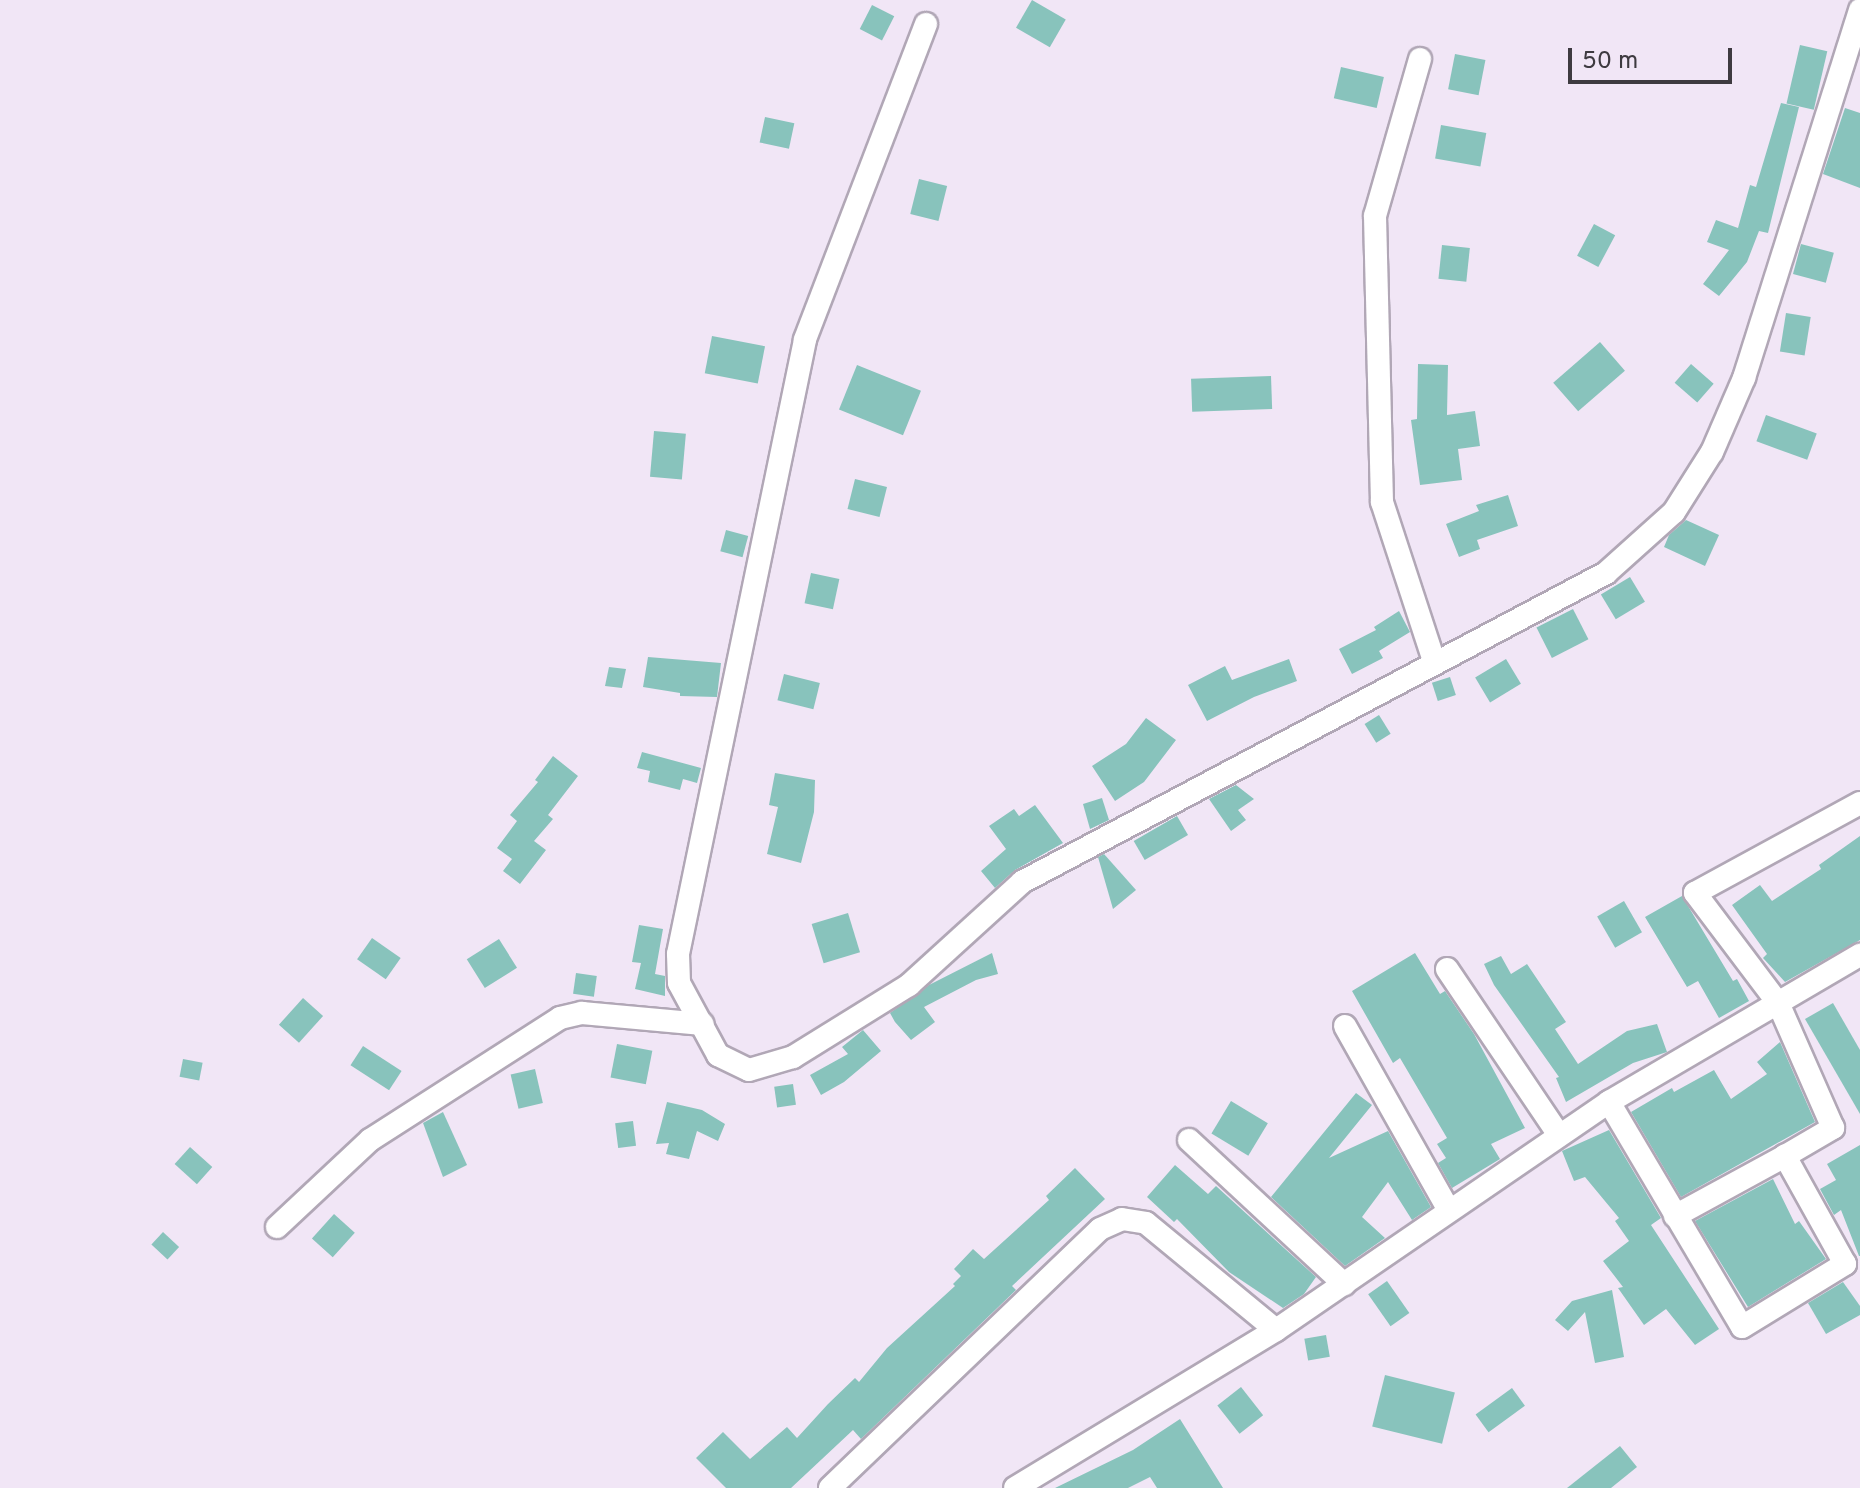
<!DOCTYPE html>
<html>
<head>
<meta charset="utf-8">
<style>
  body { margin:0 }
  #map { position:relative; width:1860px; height:1488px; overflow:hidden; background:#f1e6f6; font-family:Overpass,sans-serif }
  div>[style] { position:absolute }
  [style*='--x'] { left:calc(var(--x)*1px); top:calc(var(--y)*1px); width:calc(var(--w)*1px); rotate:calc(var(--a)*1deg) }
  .building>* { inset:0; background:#88c3bc; transform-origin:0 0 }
  .roads { filter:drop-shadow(2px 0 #b1a7b6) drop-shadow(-2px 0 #b1a7b6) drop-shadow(0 2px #b1a7b6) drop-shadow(0 -2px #b1a7b6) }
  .street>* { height:22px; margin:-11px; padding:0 11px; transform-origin:11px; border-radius:11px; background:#fff }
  span { translate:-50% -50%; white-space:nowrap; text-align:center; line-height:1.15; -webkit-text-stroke:8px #f1e6f6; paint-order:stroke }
  .scale { position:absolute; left:1568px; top:48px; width:164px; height:36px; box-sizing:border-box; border:4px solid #3e3a40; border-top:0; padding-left:10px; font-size:24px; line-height:28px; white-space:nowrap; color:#3e3a40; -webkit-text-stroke:6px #f1e6f6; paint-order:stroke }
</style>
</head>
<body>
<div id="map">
  <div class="building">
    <div style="left:1032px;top:0;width:39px;height:32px;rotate:30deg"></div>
    <div style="left:872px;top:5px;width:25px;height:27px;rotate:27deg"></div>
    <div style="left:1800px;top:45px;width:28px;height:60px;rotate:13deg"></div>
    <div style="left:1455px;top:54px;width:31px;height:36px;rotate:11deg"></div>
    <div style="left:1341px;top:67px;width:44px;height:32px;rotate:13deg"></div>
    <div style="clip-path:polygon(1781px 103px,1799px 107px,1768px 233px,1759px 231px,1747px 262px,1719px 296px,1703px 284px,1729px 250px,1707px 242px,1716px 220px,1738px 228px,1750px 185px,1756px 187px)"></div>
    <div style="clip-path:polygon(1845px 108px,1860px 113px,1860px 188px,1823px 174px)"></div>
    <div style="left:765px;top:117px;width:30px;height:26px;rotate:12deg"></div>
    <div style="left:1441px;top:125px;width:46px;height:34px;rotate:10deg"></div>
    <div style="left:919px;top:179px;width:29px;height:36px;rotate:14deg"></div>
    <div style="left:1594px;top:224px;width:24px;height:36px;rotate:28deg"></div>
    <div style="left:1801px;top:244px;width:34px;height:31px;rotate:15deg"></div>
    <div style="left:1442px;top:245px;width:28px;height:34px;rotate:6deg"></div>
    <div style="left:1786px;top:313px;width:25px;height:39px;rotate:9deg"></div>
    <div style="left:712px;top:336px;width:54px;height:38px;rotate:11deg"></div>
    <div style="left:1600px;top:342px;width:38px;height:62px;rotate:49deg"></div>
    <div style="clip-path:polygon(1418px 364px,1448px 365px,1447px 415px,1475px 411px,1480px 446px,1458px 449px,1462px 480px,1420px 485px,1411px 420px,1417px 419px)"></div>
    <div style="left:1691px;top:364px;width:30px;height:25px;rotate:41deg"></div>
    <div style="left:857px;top:365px;width:69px;height:48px;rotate:22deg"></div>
    <div style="left:1271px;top:376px;width:33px;height:80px;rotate:88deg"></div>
    <div style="left:1766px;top:415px;width:54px;height:28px;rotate:20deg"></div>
    <div style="left:654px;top:431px;width:32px;height:46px;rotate:5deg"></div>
    <div style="left:855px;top:479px;width:33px;height:31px;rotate:14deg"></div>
    <div style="clip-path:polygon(1508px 495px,1518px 526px,1477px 540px,1480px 549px,1459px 557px,1446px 524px,1479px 511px,1476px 505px)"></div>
    <div style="clip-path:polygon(1686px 520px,1719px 535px,1705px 566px,1664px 547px,1669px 535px)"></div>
    <div style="left:726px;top:530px;width:23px;height:22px;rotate:15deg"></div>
    <div style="left:811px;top:573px;width:29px;height:31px;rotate:12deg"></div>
    <div style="left:1630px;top:577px;width:29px;height:34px;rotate:59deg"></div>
    <div style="left:1573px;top:609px;width:34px;height:41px;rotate:63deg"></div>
    <div style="clip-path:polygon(1399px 611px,1410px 632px,1379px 651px,1383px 658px,1352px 674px,1339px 649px,1376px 630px,1374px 627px)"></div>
    <div style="clip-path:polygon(648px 657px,721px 663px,717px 697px,680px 696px,680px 693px,643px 687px)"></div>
    <div style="clip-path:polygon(1289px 659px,1297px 681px,1254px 697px,1207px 721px,1188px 685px,1225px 666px,1232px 680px)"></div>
    <div style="left:1506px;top:659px;width:29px;height:36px;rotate:59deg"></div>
    <div style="clip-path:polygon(609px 667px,626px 669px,622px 688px,605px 686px)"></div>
    <div style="left:784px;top:674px;width:37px;height:27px;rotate:14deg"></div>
    <div style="left:1450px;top:677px;width:19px;height:19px;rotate:72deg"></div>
    <div style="left:1379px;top:715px;width:22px;height:17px;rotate:58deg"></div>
    <div style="clip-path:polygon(1146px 718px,1176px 740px,1144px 782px,1115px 801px,1092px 766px,1126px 744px)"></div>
    <div style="clip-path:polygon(642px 752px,701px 768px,697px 783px,683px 779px,680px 790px,648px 782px,650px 771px,637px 768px)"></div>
    <div style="clip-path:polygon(553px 756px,578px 776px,548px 815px,553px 819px,534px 841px,546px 850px,520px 884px,503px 871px,512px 859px,497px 848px,517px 821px,510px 815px,538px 782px,535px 780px)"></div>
    <div style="clip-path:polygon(775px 773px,815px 780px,814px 812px,801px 863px,767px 854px,778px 807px,769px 805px)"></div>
    <div style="clip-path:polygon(1236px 785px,1254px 799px,1238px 810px,1246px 820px,1231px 831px,1209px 799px)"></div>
    <div style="clip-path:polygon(1102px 798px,1109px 820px,1090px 829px,1083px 804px)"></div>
    <div style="clip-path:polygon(1035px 805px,1063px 843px,1015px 870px,995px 888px,981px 871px,1006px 849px,989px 826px,1014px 809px,1019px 816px)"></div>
    <div style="left:1177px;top:816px;width:22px;height:50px;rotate:60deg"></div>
    <div style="clip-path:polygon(1860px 836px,1860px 940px,1785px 982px,1763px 958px,1767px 954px,1732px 905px,1760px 885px,1772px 901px,1821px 869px,1819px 865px)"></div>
    <div style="clip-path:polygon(1104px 854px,1136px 890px,1113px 909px,1098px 857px)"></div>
    <div style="clip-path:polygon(1682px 896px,1733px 981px,1737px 979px,1749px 1001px,1719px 1018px,1698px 981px,1687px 987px,1645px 917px)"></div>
    <div style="left:1624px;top:901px;width:36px;height:31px;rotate:60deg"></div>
    <div style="left:848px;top:913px;width:41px;height:38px;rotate:73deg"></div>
    <div style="clip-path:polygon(639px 925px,663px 929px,655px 974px,665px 976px,665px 996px,635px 989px,641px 963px,632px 962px)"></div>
    <div style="left:372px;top:938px;width:35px;height:26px;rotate:35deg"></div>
    <div style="left:499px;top:939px;width:34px;height:38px;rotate:58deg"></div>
    <div style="clip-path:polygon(992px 953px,998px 974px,976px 980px,924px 1007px,935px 1022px,911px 1040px,895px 1022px,890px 1013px,929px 985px)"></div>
    <div style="clip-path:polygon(1415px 953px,1440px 994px,1445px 991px,1474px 1034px,1525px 1128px,1491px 1144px,1500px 1159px,1452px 1188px,1438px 1163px,1446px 1158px,1437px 1144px,1447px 1138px,1400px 1058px,1393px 1063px,1352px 991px)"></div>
    <div style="clip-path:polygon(1501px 956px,1511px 974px,1527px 964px,1566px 1022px,1555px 1029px,1578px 1064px,1627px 1031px,1657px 1024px,1667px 1052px,1633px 1063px,1566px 1102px,1556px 1078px,1559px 1077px,1494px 985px,1484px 964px)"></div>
    <div style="left:576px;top:973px;width:21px;height:21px;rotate:8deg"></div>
    <div style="left:303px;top:998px;width:27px;height:36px;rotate:42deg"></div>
    <div style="clip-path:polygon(1833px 1003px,1860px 1050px,1860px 1114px,1805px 1019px)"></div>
    <div style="clip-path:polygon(863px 1030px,881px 1051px,844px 1082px,821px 1095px,810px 1075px,848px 1054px,842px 1047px)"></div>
    <div style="clip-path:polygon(1780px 1042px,1815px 1122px,1681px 1197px,1631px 1112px,1672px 1088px,1674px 1092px,1714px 1070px,1731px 1099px,1767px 1074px,1757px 1062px)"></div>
    <div style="left:617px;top:1044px;width:36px;height:34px;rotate:11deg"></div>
    <div style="left:363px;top:1046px;width:46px;height:23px;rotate:33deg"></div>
    <div style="left:183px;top:1059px;width:20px;height:18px;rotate:11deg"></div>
    <div style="left:535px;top:1069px;width:35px;height:25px;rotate:77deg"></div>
    <div style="left:793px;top:1084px;width:21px;height:19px;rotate:82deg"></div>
    <div style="clip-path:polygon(1356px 1093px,1372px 1105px,1329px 1158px,1388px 1131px,1431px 1207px,1412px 1220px,1388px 1182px,1362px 1217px,1385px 1238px,1345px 1266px,1271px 1197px)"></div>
    <div style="left:1231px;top:1101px;width:43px;height:38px;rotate:31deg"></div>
    <div style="clip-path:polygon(667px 1102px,702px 1110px,725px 1124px,718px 1141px,697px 1131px,689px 1159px,666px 1154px,669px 1143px,656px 1144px)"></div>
    <div style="clip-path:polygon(443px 1112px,467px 1165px,443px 1177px,423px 1123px)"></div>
    <div style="left:633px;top:1121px;width:25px;height:18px;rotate:83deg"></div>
    <div style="clip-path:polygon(1609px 1130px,1661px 1218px,1651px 1225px,1719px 1329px,1695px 1345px,1666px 1309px,1644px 1325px,1618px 1288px,1623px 1287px,1603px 1261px,1629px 1241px,1615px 1221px,1619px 1218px,1585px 1177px,1574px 1181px,1562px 1151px)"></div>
    <div style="clip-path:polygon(1860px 1145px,1860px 1256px,1859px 1256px,1841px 1210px,1834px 1215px,1820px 1189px,1836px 1180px,1827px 1164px)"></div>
    <div style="left:190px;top:1147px;width:30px;height:23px;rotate:42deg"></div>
    <div style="clip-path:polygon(1175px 1165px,1208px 1194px,1216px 1186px,1316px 1277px,1304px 1294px,1283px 1308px,1229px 1272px,1177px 1219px,1174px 1222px,1147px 1197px)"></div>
    <div style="clip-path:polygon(1075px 1168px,1105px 1199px,1012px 1286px,1016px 1290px,861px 1439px,853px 1430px,791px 1488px,726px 1488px,696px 1458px,723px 1432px,750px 1459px,787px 1427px,797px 1438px,828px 1404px,855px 1378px,859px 1382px,887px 1348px,955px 1286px,953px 1284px,961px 1276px,954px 1269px,973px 1249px,984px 1259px,1049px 1200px,1046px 1196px)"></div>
    <div style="clip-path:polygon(1773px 1179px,1795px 1224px,1799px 1221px,1826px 1259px,1748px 1307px,1695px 1221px)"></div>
    <div style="left:334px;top:1214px;width:28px;height:33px;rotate:42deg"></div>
    <div style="left:163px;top:1232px;width:22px;height:17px;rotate:43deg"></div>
    <div style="left:1387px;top:1281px;width:39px;height:23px;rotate:55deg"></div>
    <div style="clip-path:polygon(1843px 1282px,1860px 1306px,1860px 1315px,1826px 1334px,1808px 1303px)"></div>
    <div style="clip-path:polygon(1612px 1290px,1624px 1357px,1595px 1363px,1585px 1312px,1568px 1331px,1555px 1320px,1572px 1301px)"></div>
    <div style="left:1326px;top:1335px;width:22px;height:22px;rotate:80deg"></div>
    <div style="left:1385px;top:1375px;width:72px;height:53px;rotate:14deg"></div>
    <div style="left:1241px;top:1387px;width:36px;height:30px;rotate:52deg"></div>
    <div style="left:1512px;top:1388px;width:22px;height:45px;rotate:54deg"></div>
    <div style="clip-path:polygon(1180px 1419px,1223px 1488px,1157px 1488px,1150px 1477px,1128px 1488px,1055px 1488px,1133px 1450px)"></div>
    <div style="clip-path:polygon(1620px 1446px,1637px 1467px,1611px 1488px,1567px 1488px)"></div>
  </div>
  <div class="roads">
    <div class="street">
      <div style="--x:926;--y:24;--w:338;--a:111"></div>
      <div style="--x:805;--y:340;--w:627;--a:101.69"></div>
      <div style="--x:678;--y:954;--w:29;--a:88"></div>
      <div style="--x:679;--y:983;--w:82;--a:61.6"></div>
      <div style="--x:718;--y:1055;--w:34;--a:26"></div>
      <div style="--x:749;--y:1070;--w:46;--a:-16.5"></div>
      <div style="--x:793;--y:1057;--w:137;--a:-31.8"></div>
      <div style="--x:909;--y:985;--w:153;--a:-42.3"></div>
      <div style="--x:1022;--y:882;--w:661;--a:-27.88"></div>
      <div style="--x:1606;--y:573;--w:91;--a:-41.9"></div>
      <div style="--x:1674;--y:512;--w:71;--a:-57.7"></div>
      <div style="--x:1712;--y:452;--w:81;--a:-66.6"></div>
      <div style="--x:1744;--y:378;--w:386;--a:-72.5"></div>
      <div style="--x:1420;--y:59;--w:163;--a:106"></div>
      <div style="--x:1375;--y:216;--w:286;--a:88.6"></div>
      <div style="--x:1382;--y:502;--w:167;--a:71.9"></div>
      <div style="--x:1447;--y:969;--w:200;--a:56"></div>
      <div style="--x:1345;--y:1026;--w:210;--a:60.6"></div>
      <div style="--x:1609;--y:1102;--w:261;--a:59.4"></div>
      <div style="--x:1742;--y:1327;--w:121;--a:-31.5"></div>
      <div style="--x:1845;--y:1264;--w:124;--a:-119.1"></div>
      <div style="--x:1785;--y:1156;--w:56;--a:-30.3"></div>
      <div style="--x:1833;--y:1128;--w:137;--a:-113.7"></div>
      <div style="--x:1778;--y:1003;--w:138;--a:-127"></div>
      <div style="--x:1695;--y:893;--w:188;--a:-28.6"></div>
      <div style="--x:1189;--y:1140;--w:212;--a:42.9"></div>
      <div style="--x:1675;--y:1216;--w:125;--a:-28.6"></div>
      <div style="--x:277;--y:1227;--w:127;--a:-43.1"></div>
      <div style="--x:370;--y:1140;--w:226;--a:-32.7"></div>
      <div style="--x:560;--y:1018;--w:23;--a:-13"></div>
      <div style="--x:582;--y:1013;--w:121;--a:5.2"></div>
      <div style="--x:830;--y:1488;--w:374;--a:-43.8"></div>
      <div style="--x:1100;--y:1229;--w:24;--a:-24"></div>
      <div style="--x:1122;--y:1219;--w:24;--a:9"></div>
      <div style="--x:1146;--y:1223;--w:168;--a:39.5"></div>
      <div style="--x:1015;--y:1488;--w:305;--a:-31.2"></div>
      <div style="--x:1276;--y:1330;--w:404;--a:-34.4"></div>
      <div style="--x:1609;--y:1102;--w:291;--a:-30.4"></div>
    </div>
  </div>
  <div class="scale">50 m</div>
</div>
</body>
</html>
